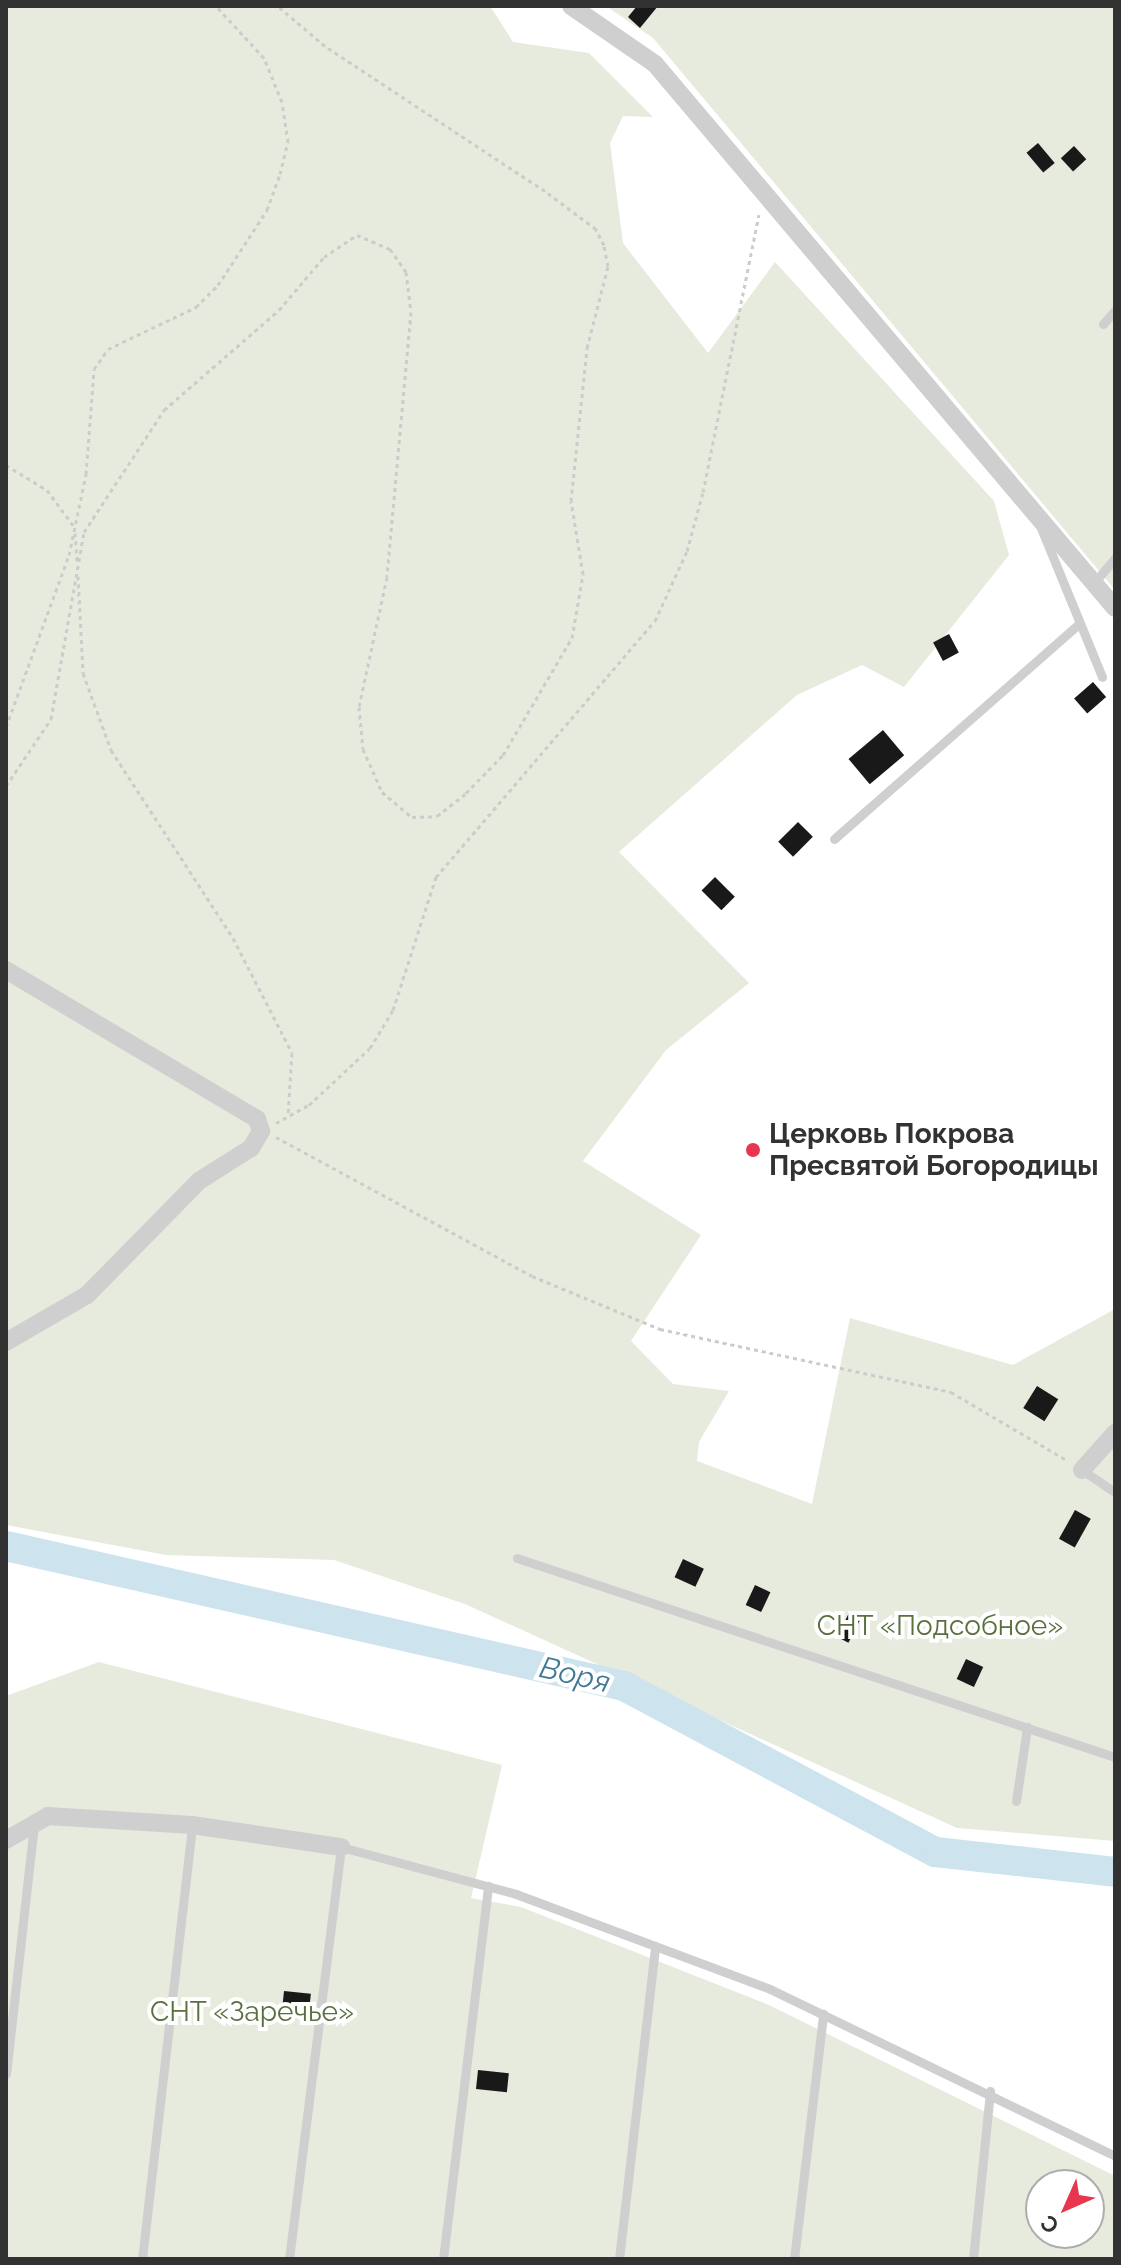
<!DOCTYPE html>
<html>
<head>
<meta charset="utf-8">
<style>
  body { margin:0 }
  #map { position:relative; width:1121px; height:2265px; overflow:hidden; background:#fff; font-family:Raleway,sans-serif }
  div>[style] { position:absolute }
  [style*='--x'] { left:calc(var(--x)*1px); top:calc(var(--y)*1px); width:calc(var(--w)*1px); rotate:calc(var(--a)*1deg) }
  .green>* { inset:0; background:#e6ebdd }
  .river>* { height:30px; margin:-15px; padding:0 15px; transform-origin:15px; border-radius:15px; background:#cde3ee }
  .building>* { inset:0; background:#191919; transform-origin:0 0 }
  .path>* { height:3px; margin-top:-1.5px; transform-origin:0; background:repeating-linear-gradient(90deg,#ccc 0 4px,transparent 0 8px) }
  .service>* { height:9px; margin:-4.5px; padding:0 4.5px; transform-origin:4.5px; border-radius:4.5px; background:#cfcfcf }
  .minor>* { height:18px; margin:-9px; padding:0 9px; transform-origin:9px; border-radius:9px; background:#cfcfcf }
  .dots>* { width:22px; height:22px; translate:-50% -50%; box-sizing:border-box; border:4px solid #fff; border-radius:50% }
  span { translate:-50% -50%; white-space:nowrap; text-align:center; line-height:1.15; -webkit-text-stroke:8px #fff; paint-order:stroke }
  .poi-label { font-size:28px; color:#323232; font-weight:700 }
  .left { translate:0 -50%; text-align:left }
  .park-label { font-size:28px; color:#586f3e }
  .water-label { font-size:30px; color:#3e7996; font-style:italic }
  .frame { position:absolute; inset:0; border:8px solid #323232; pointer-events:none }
  .north { position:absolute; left:1025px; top:2169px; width:80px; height:80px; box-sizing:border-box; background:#fff; border:2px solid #adadad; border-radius:50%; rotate:225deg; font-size:22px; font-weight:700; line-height:32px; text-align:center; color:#323232 }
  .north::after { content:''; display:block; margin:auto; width:28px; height:36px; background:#e7364e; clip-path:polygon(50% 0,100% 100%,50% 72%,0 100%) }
</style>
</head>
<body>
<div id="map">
  <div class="green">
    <div style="clip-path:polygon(6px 6px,490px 6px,513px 42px,589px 53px,653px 117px,623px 116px,610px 143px,623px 243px,708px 353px,775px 262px,994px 501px,1009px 555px,904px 687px,862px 665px,797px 695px,619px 852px,749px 983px,666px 1050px,583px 1161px,701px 1235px,631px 1341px,673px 1384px,729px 1391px,699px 1442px,697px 1461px,812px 1504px,850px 1318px,1013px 1365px,1115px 1309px,1115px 1841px,957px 1828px,465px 1604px,334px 1560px,166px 1555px,6px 1525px)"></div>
    <div style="clip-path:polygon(606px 6px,1115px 6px,1115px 590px,653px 38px)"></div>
    <div style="clip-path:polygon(evenodd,99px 1662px,502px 1765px,471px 1898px,521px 1907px,769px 2005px,1115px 2176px,1115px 2259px,6px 2259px,6px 1696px,99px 1662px,1041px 2185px,1089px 2185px,1089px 2233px,1041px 2233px,1041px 2185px)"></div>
  </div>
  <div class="river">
    <div style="--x:6;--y:1546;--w:634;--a:12.76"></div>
    <div style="--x:624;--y:1686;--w:353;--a:28.1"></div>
    <div style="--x:935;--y:1852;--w:181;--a:6.3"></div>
  </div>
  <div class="building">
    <div style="clip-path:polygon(637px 6px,658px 6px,640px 28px,628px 17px)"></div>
    <div style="left:1038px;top:143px;width:26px;height:15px;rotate:50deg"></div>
    <div style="left:1074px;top:146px;width:18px;height:18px;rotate:47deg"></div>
    <div style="left:949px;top:634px;width:21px;height:18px;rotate:62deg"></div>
    <div style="left:1093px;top:682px;width:20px;height:25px;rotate:49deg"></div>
    <div style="left:883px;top:730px;width:33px;height:45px;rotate:50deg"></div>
    <div style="left:798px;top:822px;width:21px;height:28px;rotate:45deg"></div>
    <div style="left:715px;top:877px;width:28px;height:19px;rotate:45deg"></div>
    <div style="left:1037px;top:1386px;width:25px;height:26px;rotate:32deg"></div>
    <div style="left:1075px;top:1510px;width:18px;height:33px;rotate:29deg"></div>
    <div style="left:683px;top:1559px;width:23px;height:20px;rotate:25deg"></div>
    <div style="left:755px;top:1585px;width:17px;height:22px;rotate:25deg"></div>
    <div style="left:850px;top:1611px;width:13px;height:29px;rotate:27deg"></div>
    <div style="left:966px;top:1659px;width:19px;height:22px;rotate:25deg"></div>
    <div style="left:284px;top:1991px;width:27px;height:26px;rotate:6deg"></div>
    <div style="left:478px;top:2070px;width:31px;height:19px;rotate:6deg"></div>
  </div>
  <div class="path">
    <div style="--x:6;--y:465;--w:48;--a:31.4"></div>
    <div style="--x:47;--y:490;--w:44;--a:53.4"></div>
    <div style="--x:75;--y:533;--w:28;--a:86"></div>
    <div style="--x:78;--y:576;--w:97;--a:87"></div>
    <div style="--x:83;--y:673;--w:82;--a:70"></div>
    <div style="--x:111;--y:750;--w:224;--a:57"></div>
    <div style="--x:233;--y:938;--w:129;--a:62.8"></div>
    <div style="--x:292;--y:1053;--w:63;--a:93.6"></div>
    <div style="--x:6;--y:727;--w:183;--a:-69.9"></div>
    <div style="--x:69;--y:555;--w:83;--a:-78.1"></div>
    <div style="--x:86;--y:474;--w:105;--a:-85.6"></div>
    <div style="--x:94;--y:369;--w:24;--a:-55"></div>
    <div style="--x:108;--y:349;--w:98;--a:-25.5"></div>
    <div style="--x:196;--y:307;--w:31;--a:-45"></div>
    <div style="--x:218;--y:285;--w:90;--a:-56.8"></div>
    <div style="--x:267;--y:210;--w:38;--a:-70"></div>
    <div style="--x:280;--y:174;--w:33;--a:-76"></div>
    <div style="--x:288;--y:142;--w:40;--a:-98.5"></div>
    <div style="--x:282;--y:102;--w:48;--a:-112.2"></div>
    <div style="--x:264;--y:58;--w:71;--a:-132.7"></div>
    <div style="--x:6;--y:786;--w:81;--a:-56.1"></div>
    <div style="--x:51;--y:719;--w:190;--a:-80"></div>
    <div style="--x:84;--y:532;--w:146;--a:-56.7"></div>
    <div style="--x:164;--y:410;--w:152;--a:-41"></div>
    <div style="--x:279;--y:310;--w:70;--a:-49.7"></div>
    <div style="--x:324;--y:257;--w:40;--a:-34"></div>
    <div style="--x:357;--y:235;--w:36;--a:23"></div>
    <div style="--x:390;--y:249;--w:28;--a:55"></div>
    <div style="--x:406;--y:272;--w:40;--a:82.9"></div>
    <div style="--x:411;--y:312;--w:266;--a:95.2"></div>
    <div style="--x:387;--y:577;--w:133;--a:102.2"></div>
    <div style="--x:359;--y:707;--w:42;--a:84.6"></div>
    <div style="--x:363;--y:749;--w:47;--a:66.2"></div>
    <div style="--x:382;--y:792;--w:39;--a:40"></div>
    <div style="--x:412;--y:817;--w:25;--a:-2"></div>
    <div style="--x:437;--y:816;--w:37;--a:-38"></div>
    <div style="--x:466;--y:793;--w:53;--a:-45.8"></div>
    <div style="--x:503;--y:755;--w:136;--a:-59.5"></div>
    <div style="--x:572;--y:638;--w:65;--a:-80.2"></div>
    <div style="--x:583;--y:574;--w:74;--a:-99.3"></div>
    <div style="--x:571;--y:501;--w:154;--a:-84"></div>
    <div style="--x:587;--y:348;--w:85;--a:-75.6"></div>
    <div style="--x:608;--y:266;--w:21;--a:-101"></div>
    <div style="--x:604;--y:245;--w:18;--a:-117"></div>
    <div style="--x:596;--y:229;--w:64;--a:-143.3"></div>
    <div style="--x:545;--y:191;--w:263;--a:-146.6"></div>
    <div style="--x:325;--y:46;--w:62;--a:-139.6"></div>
    <div style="--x:276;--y:1123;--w:38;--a:-29"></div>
    <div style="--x:309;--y:1105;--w:83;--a:-43.1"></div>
    <div style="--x:370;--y:1048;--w:44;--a:-58.8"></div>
    <div style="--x:393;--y:1010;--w:140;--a:-72.1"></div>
    <div style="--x:436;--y:877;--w:337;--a:-49.5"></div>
    <div style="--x:655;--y:621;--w:77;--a:-65.4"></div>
    <div style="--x:687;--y:551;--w:61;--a:-74.8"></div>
    <div style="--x:703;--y:492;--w:283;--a:-78.6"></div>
    <div style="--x:276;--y:1137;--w:291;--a:28.5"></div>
    <div style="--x:532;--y:1276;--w:139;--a:22.5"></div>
    <div style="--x:660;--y:1329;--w:298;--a:12.2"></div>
    <div style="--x:951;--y:1392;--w:136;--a:30.5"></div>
  </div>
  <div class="service">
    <div style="--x:1103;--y:324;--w:18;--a:-49"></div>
    <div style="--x:1041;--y:528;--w:161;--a:67.7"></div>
    <div style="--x:1094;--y:583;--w:33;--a:-50"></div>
    <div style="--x:834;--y:839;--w:327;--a:-41.3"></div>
    <div style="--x:1082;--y:1470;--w:40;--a:34"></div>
    <div style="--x:517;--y:1558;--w:630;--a:18.41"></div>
    <div style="--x:1016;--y:1801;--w:75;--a:-81.5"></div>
    <div style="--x:6;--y:2074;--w:253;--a:-83.6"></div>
    <div style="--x:142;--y:2259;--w:437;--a:-83.4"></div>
    <div style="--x:289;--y:2259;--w:415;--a:-82.8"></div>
    <div style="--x:341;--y:1847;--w:181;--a:15"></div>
    <div style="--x:516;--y:1894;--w:271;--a:20.5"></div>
    <div style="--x:770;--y:1989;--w:383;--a:25.8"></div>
    <div style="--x:443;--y:2259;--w:376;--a:-83.1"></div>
    <div style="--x:619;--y:2259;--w:315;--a:-83.4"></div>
    <div style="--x:794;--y:2259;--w:247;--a:-83.2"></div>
    <div style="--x:973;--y:2259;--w:169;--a:-84.2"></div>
  </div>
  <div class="minor">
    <div style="--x:571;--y:6;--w:102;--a:34.6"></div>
    <div style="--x:655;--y:64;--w:712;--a:49.78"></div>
    <div style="--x:6;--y:970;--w:292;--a:30.7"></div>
    <div style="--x:257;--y:1119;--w:13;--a:72"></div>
    <div style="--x:261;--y:1131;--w:20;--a:120"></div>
    <div style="--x:251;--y:1148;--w:62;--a:147.6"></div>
    <div style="--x:199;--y:1181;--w:160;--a:134.5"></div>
    <div style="--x:87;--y:1295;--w:94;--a:149.9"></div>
    <div style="--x:1082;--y:1470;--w:50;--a:-48.3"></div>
    <div style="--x:6;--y:1840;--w:48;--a:-29.7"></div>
    <div style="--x:48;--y:1816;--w:144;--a:3.6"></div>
    <div style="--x:192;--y:1825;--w:151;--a:8.4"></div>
  </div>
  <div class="dots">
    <div style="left:753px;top:1150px;background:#e7364e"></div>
  </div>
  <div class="poi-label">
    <span class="left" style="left:769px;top:1150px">Церковь Покрова<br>Пресвятой Богородицы</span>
  </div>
  <div class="park-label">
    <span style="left:940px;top:1626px">СНТ «Подсобное»</span>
    <span style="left:252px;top:2012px">СНТ «Заречье»</span>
  </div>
  <div class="water-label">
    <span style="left:575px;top:1675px;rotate:13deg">Воря</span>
  </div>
  <div class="frame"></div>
  <div class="north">С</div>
</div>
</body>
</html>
